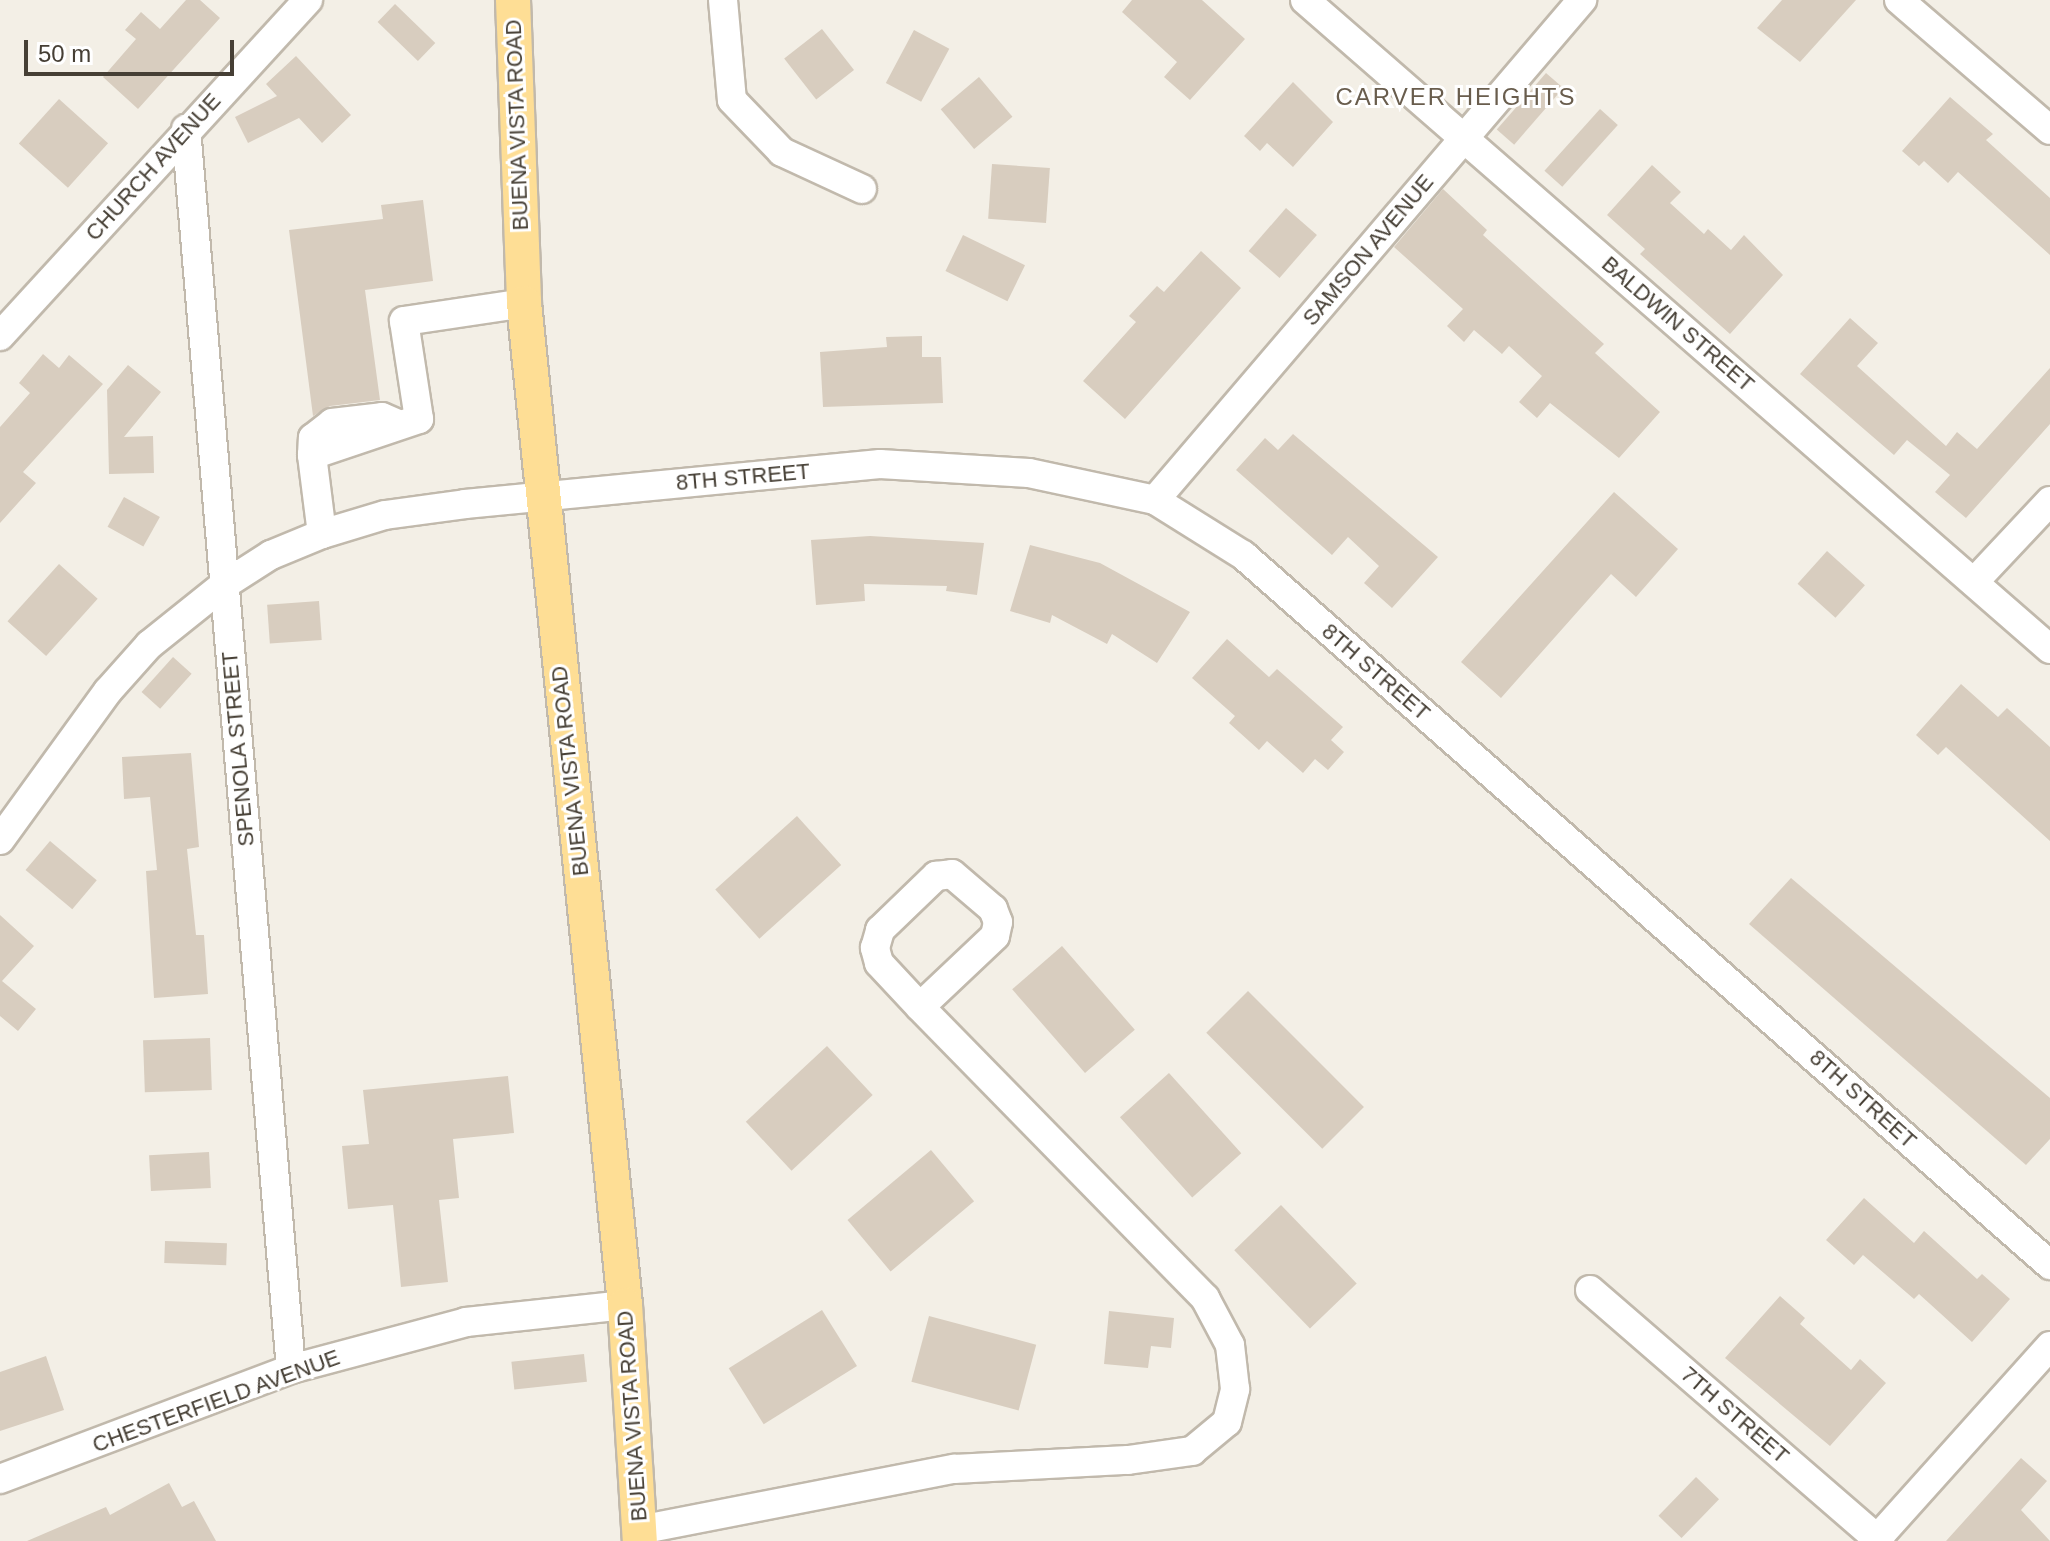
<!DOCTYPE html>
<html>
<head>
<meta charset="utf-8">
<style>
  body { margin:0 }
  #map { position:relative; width:2050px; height:1541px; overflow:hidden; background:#f3efe6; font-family:Arial,sans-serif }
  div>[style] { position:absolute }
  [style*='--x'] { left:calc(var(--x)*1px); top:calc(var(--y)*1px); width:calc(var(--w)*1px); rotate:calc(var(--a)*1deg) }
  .building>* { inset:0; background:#d8cdbf; transform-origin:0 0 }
  .roads { filter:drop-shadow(2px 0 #c1b9ac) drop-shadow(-2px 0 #c1b9ac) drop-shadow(0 2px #c1b9ac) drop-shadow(0 -2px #c1b9ac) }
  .minor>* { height:28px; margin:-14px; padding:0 14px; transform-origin:14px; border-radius:14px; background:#fff }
  .major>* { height:34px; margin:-17px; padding:0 17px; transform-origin:17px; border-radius:17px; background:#fede95 }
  span { translate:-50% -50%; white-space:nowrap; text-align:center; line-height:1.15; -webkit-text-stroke:6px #fff; paint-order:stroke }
  .street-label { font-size:22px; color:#463f35 }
  .neighbourhood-label { font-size:24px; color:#695d4d; letter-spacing:2px }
  .scale { position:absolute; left:24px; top:40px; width:210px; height:36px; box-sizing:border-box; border:4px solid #463f35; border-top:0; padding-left:10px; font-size:24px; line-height:28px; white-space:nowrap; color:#463f35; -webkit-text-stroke:6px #fff; paint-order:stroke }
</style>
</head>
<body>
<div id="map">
  <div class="building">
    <div style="clip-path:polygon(186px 0,200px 0,220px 18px,138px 109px,103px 77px,136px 39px,125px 30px,141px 12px,160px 29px)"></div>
    <div style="clip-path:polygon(1132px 0,1202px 0,1245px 39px,1190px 100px,1164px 77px,1177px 62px,1122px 12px)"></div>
    <div style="clip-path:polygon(1782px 0,1856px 0,1800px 62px,1757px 28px)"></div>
    <div style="left:395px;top:4px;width:56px;height:25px;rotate:44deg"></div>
    <div style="left:822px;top:29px;width:52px;height:48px;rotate:52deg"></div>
    <div style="left:914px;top:30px;width:40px;height:60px;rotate:28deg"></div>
    <div style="clip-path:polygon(296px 56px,351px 115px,322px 143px,299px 118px,248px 143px,235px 117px,277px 96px,266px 84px)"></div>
    <div style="left:1546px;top:73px;width:23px;height:75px;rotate:41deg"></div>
    <div style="left:979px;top:77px;width:52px;height:50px;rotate:50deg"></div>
    <div style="clip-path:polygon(1293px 82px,1333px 122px,1293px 167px,1267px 143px,1260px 151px,1244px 136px)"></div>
    <div style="clip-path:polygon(1950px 97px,1993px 134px,1986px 140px,2050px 198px,2050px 255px,1958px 172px,1948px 183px,1924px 161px,1919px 166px,1902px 151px)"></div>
    <div style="left:59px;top:99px;width:66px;height:60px;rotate:42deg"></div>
    <div style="left:1600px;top:109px;width:24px;height:83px;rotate:42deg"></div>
    <div style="left:992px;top:164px;width:58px;height:55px;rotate:4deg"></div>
    <div style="clip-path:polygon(1652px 165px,1681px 192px,1670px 203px,1704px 234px,1708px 229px,1731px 250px,1744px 235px,1783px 275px,1730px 334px,1640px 254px,1645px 249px,1607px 215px)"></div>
    <div style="clip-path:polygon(1443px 189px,1487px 230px,1483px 235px,1604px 344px,1595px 353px,1660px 412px,1619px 458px,1550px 403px,1537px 418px,1519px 402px,1542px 376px,1509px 346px,1502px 354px,1474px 330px,1464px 342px,1447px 326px,1463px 309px,1394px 247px)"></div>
    <div style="clip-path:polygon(423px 200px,433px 281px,365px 290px,380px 400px,330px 406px,313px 416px,289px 230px,383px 219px,381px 205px)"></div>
    <div style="left:1286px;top:208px;width:41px;height:57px;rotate:41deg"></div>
    <div style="left:963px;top:235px;width:69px;height:40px;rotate:26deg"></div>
    <div style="clip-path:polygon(1201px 251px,1241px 288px,1125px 419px,1083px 381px,1136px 322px,1129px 316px,1157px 286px,1164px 292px)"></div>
    <div style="clip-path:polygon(1850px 318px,1878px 343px,1857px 366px,1946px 446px,1957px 432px,1977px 449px,2050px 368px,2050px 424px,1966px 518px,1935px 492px,1950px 475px,1907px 440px,1894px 455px,1800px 374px)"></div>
    <div style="clip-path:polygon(922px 336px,922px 357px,941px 357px,943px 403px,823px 407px,820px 352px,887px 347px,886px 337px)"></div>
    <div style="clip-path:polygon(43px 354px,59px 368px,69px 355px,103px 384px,23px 472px,36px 483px,0 523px,0 427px,30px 393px,19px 383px)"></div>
    <div style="clip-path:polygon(128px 365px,161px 392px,124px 437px,153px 436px,154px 473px,109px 474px,107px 390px)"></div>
    <div style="clip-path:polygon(1293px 434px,1438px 557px,1392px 608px,1364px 583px,1379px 566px,1348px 537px,1332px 555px,1236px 470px,1265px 438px,1278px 450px)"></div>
    <div style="clip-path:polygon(1614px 492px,1678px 549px,1636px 597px,1611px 574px,1501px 698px,1461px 662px)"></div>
    <div style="left:124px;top:497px;width:41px;height:34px;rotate:29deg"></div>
    <div style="clip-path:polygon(870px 536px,984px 543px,977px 595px,946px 591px,947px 586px,864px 584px,865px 601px,816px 605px,811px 540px)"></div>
    <div style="clip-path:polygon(1030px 545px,1100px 563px,1190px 612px,1157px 663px,1112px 634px,1107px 644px,1052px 615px,1050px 623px,1010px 611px)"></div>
    <div style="left:1827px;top:551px;width:51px;height:44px;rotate:42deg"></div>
    <div style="left:59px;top:564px;width:52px;height:77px;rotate:42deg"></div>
    <div style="left:319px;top:601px;width:39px;height:52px;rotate:86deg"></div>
    <div style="clip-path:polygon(1227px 639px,1269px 677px,1277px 669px,1343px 727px,1331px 740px,1344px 752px,1328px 770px,1315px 759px,1303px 773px,1267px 741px,1259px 750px,1229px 723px,1235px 716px,1192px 678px)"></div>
    <div style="left:173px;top:657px;width:25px;height:47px;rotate:42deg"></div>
    <div style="clip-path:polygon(1961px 684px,1998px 717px,2007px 708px,2050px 747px,2050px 841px,1946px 747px,1938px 755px,1916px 735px)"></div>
    <div style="clip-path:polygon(191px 753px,199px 847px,187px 849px,196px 935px,204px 935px,208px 994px,154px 998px,146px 871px,157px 870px,150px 797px,124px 799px,122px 757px)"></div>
    <div style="left:797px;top:816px;width:66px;height:110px;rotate:48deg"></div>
    <div style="left:50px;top:841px;width:61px;height:38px;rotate:40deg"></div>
    <div style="clip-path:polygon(1791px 878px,2050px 1098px,2050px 1139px,2026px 1165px,1749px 924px)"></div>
    <div style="clip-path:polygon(0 915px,34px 946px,2px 981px,36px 1009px,18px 1031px,0 1016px)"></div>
    <div style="left:1062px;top:946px;width:111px;height:66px;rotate:49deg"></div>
    <div style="left:1248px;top:991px;width:164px;height:59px;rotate:45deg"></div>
    <div style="left:210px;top:1038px;width:52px;height:67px;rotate:88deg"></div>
    <div style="left:827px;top:1046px;width:67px;height:111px;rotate:47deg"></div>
    <div style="left:1169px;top:1073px;width:108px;height:66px;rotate:48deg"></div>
    <div style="clip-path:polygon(508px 1076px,514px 1133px,453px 1139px,459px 1198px,439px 1200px,448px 1282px,401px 1287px,393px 1205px,348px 1209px,342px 1146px,369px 1144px,363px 1090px)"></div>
    <div style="left:931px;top:1150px;width:67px;height:109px;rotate:50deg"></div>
    <div style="left:209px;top:1152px;width:36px;height:60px;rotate:87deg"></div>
    <div style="clip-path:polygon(1864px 1198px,1914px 1243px,1924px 1231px,1977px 1279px,1982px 1274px,2010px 1299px,1972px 1342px,1919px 1294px,1914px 1299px,1863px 1255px,1854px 1265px,1826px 1240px)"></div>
    <div style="left:1281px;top:1205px;width:109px;height:65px;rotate:46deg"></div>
    <div style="left:165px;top:1241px;width:62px;height:22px;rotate:2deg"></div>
    <div style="clip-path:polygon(1780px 1296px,1805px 1318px,1800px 1324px,1851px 1370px,1860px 1359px,1886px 1383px,1830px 1446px,1725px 1358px)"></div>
    <div style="left:822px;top:1310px;width:66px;height:110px;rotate:58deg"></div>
    <div style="clip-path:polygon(1109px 1311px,1174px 1318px,1171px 1348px,1151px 1346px,1148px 1368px,1104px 1364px)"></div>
    <div style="left:929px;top:1316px;width:111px;height:68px;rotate:15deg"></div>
    <div style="left:584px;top:1354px;width:28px;height:73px;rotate:84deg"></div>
    <div style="clip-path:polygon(46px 1356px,64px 1410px,0 1431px,0 1372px)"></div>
    <div style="clip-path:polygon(2021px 1458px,2047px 1481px,2021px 1510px,2050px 1541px,1946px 1541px)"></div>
    <div style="left:1696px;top:1477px;width:32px;height:54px;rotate:44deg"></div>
    <div style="clip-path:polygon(169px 1483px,182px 1507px,194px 1501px,216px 1541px,27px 1541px,106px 1507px,110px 1515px)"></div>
  </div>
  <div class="roads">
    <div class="minor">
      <div style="--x:723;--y:0;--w:100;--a:84.9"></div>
      <div style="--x:732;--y:100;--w:72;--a:46.1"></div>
      <div style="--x:782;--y:152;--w:88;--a:24.8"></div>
      <div style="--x:1305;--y:0;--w:988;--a:41.06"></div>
      <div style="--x:1899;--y:0;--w:199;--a:40.7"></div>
      <div style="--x:186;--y:129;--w:1244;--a:85.16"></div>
      <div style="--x:0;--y:336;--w:456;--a:-47.5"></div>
      <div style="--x:312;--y:455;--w:17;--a:-87"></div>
      <div style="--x:313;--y:438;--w:24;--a:-38"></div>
      <div style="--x:332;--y:423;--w:50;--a:-6.8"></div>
      <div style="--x:382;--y:417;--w:17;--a:24"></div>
      <div style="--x:1155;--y:500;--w:658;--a:-49.5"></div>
      <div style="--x:322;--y:534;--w:80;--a:-97.2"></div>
      <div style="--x:312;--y:455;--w:113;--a:-18.6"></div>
      <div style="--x:419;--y:419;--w:99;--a:-98.7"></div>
      <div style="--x:404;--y:321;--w:121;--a:-8.5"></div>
      <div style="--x:1974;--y:582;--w:111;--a:-46.8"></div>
      <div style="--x:0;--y:840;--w:184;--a:-54.1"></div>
      <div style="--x:108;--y:691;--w:62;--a:-48.3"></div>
      <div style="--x:149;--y:645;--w:96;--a:-38.7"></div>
      <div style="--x:224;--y:585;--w:56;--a:-32.6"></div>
      <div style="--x:271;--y:555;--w:55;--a:-22.4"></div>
      <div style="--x:322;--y:534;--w:66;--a:-16.8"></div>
      <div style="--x:385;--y:515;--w:81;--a:-7.8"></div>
      <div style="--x:465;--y:504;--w:417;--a:-5.5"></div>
      <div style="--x:880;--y:464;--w:149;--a:3.5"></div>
      <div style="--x:1029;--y:473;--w:129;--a:12.1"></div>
      <div style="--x:1155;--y:500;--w:104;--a:32"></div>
      <div style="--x:1243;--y:555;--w:1075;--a:41.34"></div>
      <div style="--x:1590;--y:1290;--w:384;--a:40.9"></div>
      <div style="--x:0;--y:1479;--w:311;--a:-20.7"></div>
      <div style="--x:291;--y:1369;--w:181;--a:-15"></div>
      <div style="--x:466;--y:1322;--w:160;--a:-6.1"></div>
      <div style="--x:639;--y:1530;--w:321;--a:-11"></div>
      <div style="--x:954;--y:1469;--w:174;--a:-3"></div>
      <div style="--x:1128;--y:1460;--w:65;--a:-8"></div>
      <div style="--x:1192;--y:1451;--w:45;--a:-39.6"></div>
      <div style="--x:1227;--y:1422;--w:34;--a:-76"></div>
      <div style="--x:1235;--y:1389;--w:44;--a:-96.5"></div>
      <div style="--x:1230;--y:1345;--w:53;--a:-118"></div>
      <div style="--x:1205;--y:1298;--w:407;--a:-134.4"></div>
      <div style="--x:920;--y:1007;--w:60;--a:-133"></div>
      <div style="--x:879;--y:963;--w:16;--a:-105"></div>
      <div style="--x:875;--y:948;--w:19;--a:-74"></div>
      <div style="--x:880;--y:930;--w:78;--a:-44"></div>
      <div style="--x:936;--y:876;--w:16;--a:-7"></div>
      <div style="--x:952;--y:874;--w:54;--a:40.5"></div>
      <div style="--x:993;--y:909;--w:14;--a:69"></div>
      <div style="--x:998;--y:922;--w:14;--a:102"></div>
      <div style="--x:995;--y:936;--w:103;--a:136.6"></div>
      <div style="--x:1875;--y:1541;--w:262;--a:-48.1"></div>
    </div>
    <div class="major">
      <div style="--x:513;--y:0;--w:303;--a:87.9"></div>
      <div style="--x:524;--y:303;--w:1007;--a:84.24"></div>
      <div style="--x:625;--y:1305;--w:236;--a:86.4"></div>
    </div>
  </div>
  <div class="street-label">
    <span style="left:517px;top:125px;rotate:-92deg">BUENA VISTA ROAD</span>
    <span style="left:153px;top:167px;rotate:-48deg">CHURCH AVENUE</span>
    <span style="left:1368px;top:250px;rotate:-50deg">SAMSON AVENUE</span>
    <span style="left:1678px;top:324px;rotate:41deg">BALDWIN STREET</span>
    <span style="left:743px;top:477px;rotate:-5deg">8TH STREET</span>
    <span style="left:1376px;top:672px;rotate:41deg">8TH STREET</span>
    <span style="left:238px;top:749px;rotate:-95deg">SPENOLA STREET</span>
    <span style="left:570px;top:771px;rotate:-96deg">BUENA VISTA ROAD</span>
    <span style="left:1863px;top:1099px;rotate:42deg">8TH STREET</span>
    <span style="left:216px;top:1401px;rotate:-20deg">CHESTERFIELD AVENUE</span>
    <span style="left:1735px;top:1415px;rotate:41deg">7TH STREET</span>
    <span style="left:632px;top:1416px;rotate:-94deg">BUENA VISTA ROAD</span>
  </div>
  <div class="neighbourhood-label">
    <span style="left:1456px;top:97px">CARVER HEIGHTS</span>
  </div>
  <div class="scale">50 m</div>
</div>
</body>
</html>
